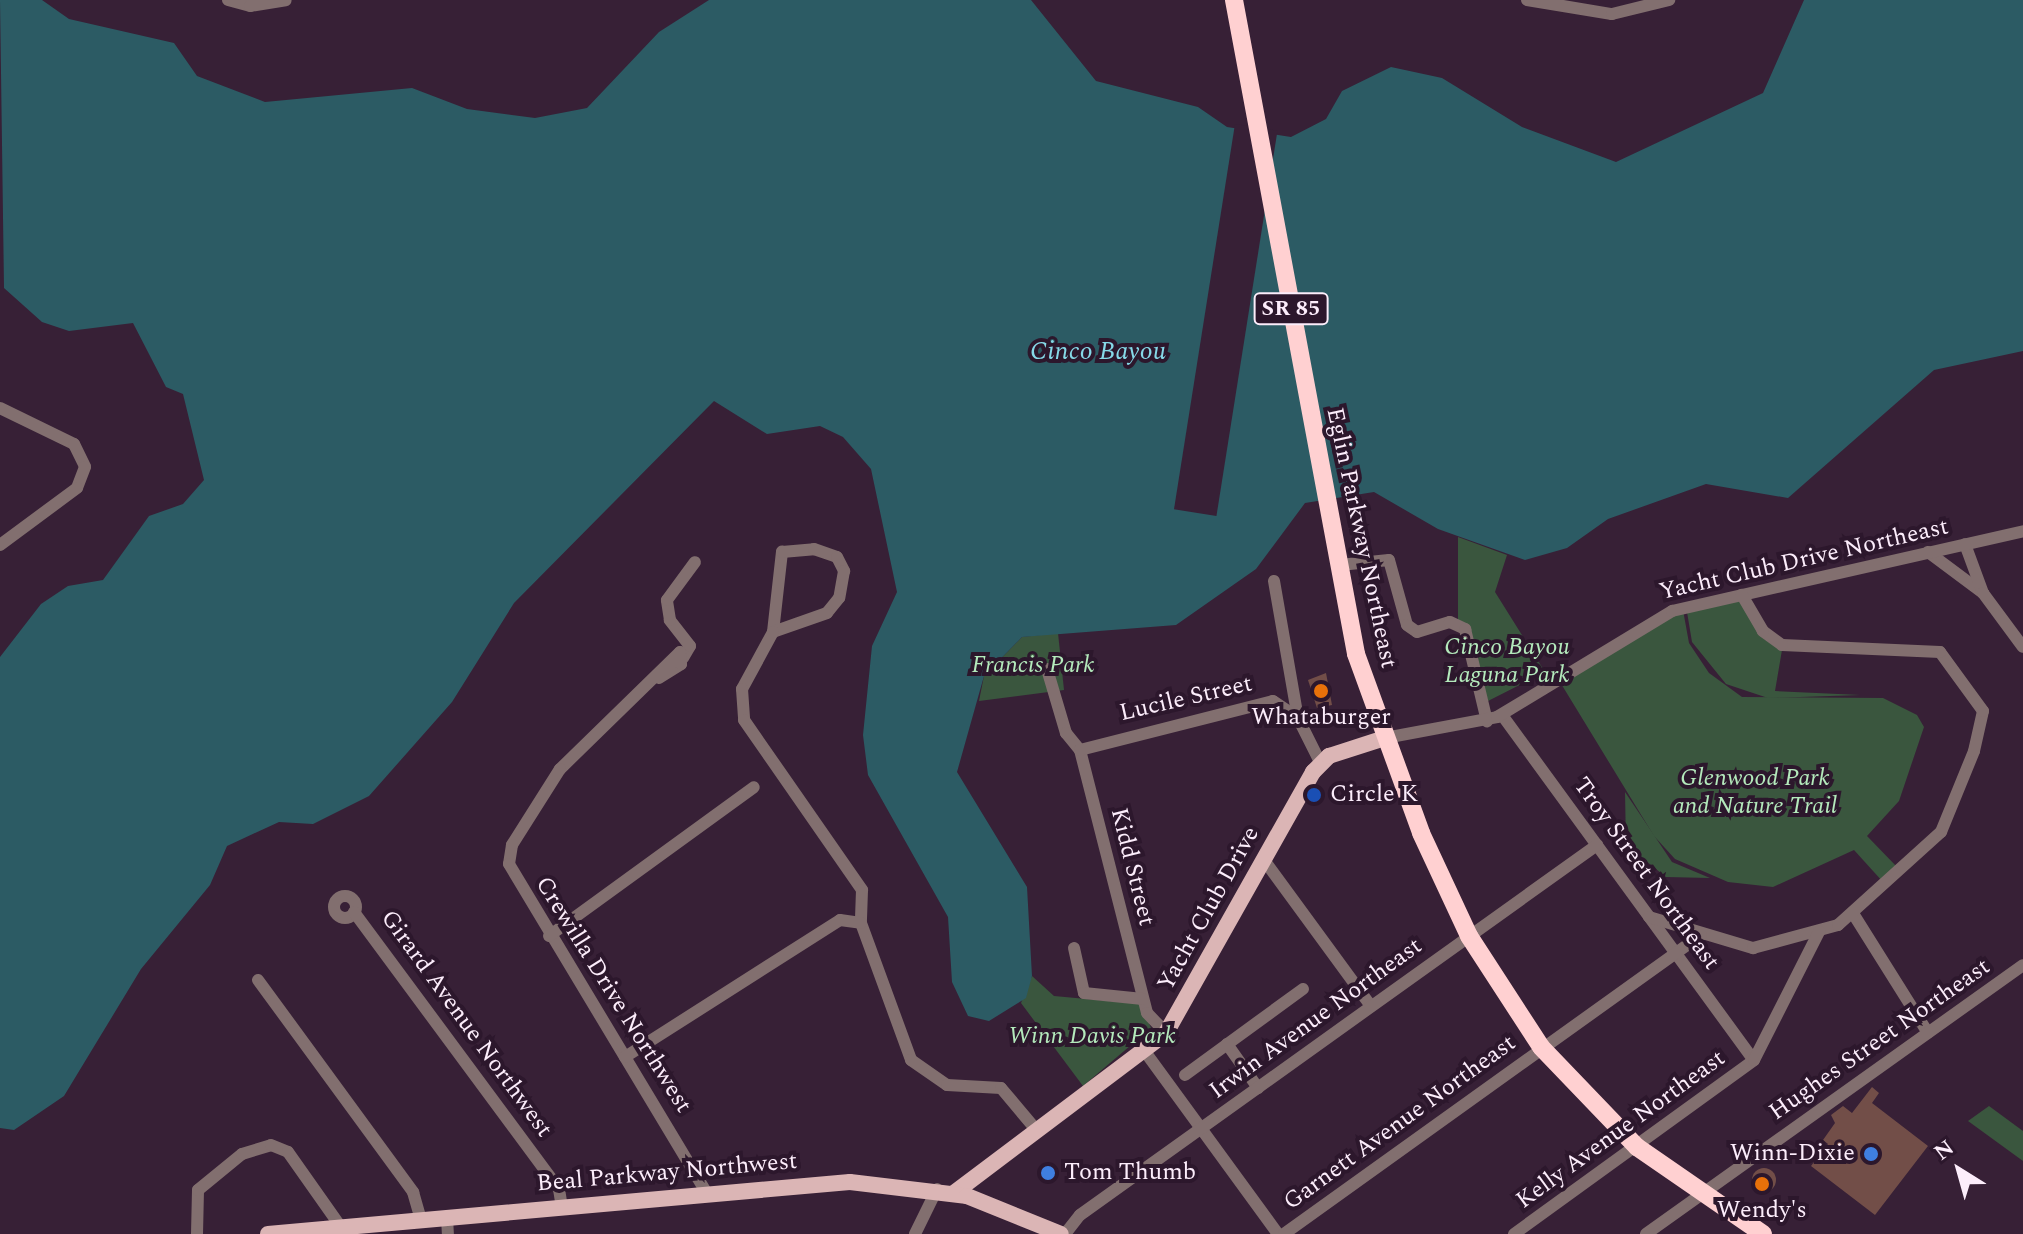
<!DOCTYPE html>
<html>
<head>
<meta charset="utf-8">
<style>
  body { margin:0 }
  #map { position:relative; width:2023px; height:1234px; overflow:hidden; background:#372036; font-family:Spectral,serif }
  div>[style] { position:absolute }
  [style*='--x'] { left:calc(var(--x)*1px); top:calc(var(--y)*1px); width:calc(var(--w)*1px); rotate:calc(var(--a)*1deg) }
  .green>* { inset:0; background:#3a563e }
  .water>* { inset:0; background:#2c5b64 }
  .pier>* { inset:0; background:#372036; transform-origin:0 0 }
  .building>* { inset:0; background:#724e48 }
  .round { border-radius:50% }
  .minor>* { height:12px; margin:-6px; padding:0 6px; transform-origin:6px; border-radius:6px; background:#826f6f }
  .minor>.ring { margin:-6px; padding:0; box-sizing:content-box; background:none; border:12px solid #826f6f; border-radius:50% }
  .major>* { height:16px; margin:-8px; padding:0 8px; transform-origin:8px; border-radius:8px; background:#dbb5b5 }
  .highway>* { height:18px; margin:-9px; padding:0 9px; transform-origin:9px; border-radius:9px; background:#ffd0d1 }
  .dots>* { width:22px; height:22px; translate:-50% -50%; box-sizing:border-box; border:4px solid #2c172c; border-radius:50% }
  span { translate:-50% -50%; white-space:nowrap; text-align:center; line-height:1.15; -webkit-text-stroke:8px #2c172c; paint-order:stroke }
  .shield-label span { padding:2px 6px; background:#2c172c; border:2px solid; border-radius:6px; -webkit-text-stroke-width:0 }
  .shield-label { font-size:22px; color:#fcedfb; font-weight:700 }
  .street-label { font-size:24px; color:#fcedfb }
  .park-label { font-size:24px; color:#b4eabc; font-style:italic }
  .poi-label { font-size:24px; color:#fcedfb }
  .left { translate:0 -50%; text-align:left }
  .right { translate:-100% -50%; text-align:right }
  .water-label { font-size:26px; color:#86d9e8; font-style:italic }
  .north { position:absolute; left:1919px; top:1130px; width:80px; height:80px; -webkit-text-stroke:6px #2c172c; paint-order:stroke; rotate:323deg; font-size:22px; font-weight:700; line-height:32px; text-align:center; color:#fcedfb }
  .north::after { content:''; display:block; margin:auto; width:28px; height:36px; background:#fcedfb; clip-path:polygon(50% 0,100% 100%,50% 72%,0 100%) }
</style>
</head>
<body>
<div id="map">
  <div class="green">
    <div style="clip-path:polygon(1458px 537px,1507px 555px,1495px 592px,1545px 672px,1488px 701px,1458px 621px)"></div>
    <div style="clip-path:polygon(1740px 600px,1764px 639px,1782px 650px,1775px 691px,1860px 695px,1768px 698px,1726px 684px,1692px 642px,1687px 612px)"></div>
    <div style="clip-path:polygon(1683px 610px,1689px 643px,1709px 673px,1742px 697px,1883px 698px,1917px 715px,1924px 727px,1899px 801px,1867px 836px,1898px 868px,1883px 882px,1854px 850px,1773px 887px,1728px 882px,1675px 859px,1654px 836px,1560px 682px)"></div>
    <div style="clip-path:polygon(1058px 633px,1064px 690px,979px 701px,984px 676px,1022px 637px)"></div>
    <div style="clip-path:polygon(1625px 792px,1672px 862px,1710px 878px,1666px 877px,1626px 845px)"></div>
    <div style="clip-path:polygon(1032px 976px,1054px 996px,1141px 1004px,1151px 1028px,1083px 1086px,1021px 1003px)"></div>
    <div style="clip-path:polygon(1989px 1106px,2023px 1131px,2023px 1161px,1968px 1121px)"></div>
  </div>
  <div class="water">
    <div style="clip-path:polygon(0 0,42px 0,69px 19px,174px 43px,197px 76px,265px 102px,412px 88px,467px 109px,535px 118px,587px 108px,659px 32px,709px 0,1031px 0,1096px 81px,1198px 107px,1227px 127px,1291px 137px,1326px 119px,1342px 91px,1391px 67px,1442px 78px,1522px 127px,1616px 162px,1763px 93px,1804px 0,2023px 0,2023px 351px,1934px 370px,1788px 498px,1706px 484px,1608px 519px,1567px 548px,1525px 560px,1438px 529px,1374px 492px,1305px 503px,1256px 569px,1176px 625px,1022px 637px,984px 676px,957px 772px,1027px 887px,1032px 976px,1026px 998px,989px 1021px,968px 1016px,952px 982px,948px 917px,868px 775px,863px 735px,872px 646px,897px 592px,871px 469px,843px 437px,820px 426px,767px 434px,714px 401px,514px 603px,452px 702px,369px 796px,313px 824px,279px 822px,227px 846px,210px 885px,141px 969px,64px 1096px,14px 1130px,0 1128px,0 657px,41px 604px,68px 586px,103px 580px,149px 516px,183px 504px,204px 480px,183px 394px,166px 387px,133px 323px,69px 331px,42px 322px,4px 288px)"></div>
  </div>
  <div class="pier">
    <div style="left:1235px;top:124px;width:43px;height:390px;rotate:9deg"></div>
  </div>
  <div class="building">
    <div style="clip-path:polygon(1326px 673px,1332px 705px,1317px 708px,1308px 680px)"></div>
    <div style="clip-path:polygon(1872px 1087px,1879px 1093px,1872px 1103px,1928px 1146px,1875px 1215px,1811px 1166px,1828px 1144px,1823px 1140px,1835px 1123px,1831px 1115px,1843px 1106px,1852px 1113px)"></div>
    <div class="round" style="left:1752px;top:1168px;width:24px;height:24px"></div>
  </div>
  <div class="minor">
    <div style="--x:228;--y:0;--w:23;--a:15"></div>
    <div style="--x:250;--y:6;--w:36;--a:-9"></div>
    <div style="--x:1527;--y:0;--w:86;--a:9.4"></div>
    <div style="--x:1612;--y:14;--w:59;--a:-13.8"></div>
    <div style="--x:0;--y:408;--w:82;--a:25.9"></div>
    <div style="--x:74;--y:444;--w:25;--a:64"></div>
    <div style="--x:85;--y:467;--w:22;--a:111"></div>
    <div style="--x:77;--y:488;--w:96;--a:143.5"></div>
    <div style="--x:1928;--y:552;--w:69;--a:36.7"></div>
    <div style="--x:1983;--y:593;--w:52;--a:-110.2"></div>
    <div style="--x:1340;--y:565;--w:49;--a:-5.8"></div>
    <div style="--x:1389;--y:560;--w:67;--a:74.5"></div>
    <div style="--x:1407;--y:625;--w:12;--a:35"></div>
    <div style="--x:1417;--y:632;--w:34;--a:-17"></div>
    <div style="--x:1450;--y:622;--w:17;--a:25"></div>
    <div style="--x:1465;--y:629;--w:95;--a:76.6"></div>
    <div style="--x:1274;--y:581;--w:139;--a:80.1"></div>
    <div style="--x:1298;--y:718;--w:51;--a:63.4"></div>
    <div style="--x:1983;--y:593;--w:67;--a:53.5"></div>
    <div style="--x:773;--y:632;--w:81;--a:-83.6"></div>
    <div style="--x:782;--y:552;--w:32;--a:-5"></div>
    <div style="--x:814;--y:549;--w:24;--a:19"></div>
    <div style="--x:837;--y:557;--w:16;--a:63"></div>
    <div style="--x:844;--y:571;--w:27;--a:100"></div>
    <div style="--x:839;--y:598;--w:19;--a:129"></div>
    <div style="--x:827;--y:613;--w:57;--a:160.6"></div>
    <div style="--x:773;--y:632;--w:65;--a:118.5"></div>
    <div style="--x:742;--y:689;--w:31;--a:86"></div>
    <div style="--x:744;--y:720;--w:207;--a:55.2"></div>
    <div style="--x:862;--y:890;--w:33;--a:92"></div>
    <div style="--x:861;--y:923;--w:146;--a:69.9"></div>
    <div style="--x:911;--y:1060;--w:44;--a:34.8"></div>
    <div style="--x:947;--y:1085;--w:54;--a:3.2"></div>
    <div style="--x:1001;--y:1088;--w:57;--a:49.9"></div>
    <div style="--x:683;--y:658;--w:14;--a:-60"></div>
    <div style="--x:690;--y:646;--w:33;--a:-128"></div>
    <div style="--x:670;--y:620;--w:20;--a:-99"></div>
    <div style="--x:667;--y:600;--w:47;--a:-53.6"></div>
    <div style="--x:1047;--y:669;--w:67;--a:73.5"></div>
    <div style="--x:1066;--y:733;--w:22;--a:51"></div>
    <div style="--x:659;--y:678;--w:26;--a:-32"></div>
    <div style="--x:681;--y:664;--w:12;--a:-95"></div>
    <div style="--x:680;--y:652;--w:168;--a:135.7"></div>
    <div style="--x:560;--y:769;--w:90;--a:122.3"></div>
    <div style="--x:512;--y:845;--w:19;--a:99"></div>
    <div style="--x:509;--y:864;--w:384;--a:59"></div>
    <div style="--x:1502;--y:715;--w:427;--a:53.9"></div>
    <div style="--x:1385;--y:738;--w:114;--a:-10.6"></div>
    <div style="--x:1497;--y:717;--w:205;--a:-31.2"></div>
    <div style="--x:1672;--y:611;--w:360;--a:-12.8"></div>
    <div style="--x:1080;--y:750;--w:271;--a:75.7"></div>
    <div style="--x:1147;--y:1013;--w:28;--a:46"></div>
    <div style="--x:1080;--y:750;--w:199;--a:-14.2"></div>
    <div style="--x:1273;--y:701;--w:30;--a:34"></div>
    <div style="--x:1264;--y:860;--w:181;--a:53.8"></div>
    <div class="ring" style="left:334px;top:896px;width:10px;height:10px"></div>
    <div style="--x:354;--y:912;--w:345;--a:53.5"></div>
    <div style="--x:559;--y:1189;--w:18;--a:81"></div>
    <div style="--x:1854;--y:915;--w:139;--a:57.9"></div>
    <div style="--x:1649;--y:917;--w:109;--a:16.6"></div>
    <div style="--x:1753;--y:948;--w:88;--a:-15.1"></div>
    <div style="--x:1838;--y:925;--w:139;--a:-42.1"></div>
    <div style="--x:1941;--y:832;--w:87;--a:-67.8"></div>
    <div style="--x:1974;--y:751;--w:41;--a:-77.3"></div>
    <div style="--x:1983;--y:711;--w:73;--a:-126.1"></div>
    <div style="--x:1940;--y:652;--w:158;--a:-177.5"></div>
    <div style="--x:1782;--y:645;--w:24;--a:-144"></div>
    <div style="--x:1763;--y:631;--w:42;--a:-120.3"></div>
    <div style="--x:549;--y:936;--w:253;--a:-36"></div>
    <div style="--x:1074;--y:948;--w:46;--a:77.5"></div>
    <div style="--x:1084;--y:993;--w:59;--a:5.8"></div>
    <div style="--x:258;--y:980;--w:263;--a:53.8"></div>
    <div style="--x:413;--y:1192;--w:29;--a:74"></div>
    <div style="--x:1227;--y:1044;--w:54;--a:54.8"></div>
    <div style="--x:1146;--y:1053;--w:224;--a:53.9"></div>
    <div style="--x:625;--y:1057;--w:255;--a:-32.5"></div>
    <div style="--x:840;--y:920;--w:21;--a:8"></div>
    <div style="--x:1185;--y:1075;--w:146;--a:-36.1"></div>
    <div style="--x:447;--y:1217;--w:17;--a:87"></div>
    <div style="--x:197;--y:1234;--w:44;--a:-88.7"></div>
    <div style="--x:198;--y:1190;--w:57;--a:-39.3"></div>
    <div style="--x:242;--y:1154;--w:30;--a:-17"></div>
    <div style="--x:271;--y:1145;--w:18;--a:22"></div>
    <div style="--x:288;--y:1152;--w:92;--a:54.8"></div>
    <div style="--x:915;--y:1234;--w:50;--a:-63.9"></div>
    <div style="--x:1065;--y:1234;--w:24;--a:-52"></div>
    <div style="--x:1080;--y:1215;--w:636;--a:-35.59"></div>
    <div style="--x:1284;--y:1234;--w:513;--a:-35.64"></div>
    <div style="--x:1514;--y:1234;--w:296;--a:-35.9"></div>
    <div style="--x:1754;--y:1060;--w:144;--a:-63.1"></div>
    <div style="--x:1646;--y:1234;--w:463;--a:-35.5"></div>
  </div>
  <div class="major">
    <div style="--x:954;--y:1193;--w:266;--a:-37"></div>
    <div style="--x:1166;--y:1033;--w:300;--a:-60.6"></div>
    <div style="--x:1313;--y:772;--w:23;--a:-45"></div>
    <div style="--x:1329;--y:756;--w:59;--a:-17.8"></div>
    <div style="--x:268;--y:1234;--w:584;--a:-5.11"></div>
    <div style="--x:850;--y:1182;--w:118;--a:6.8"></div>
    <div style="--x:967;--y:1196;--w:101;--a:22"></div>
  </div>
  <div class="highway">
    <div style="--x:1234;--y:0;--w:665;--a:79.43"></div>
    <div style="--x:1356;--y:654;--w:190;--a:70"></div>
    <div style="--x:1421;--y:833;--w:114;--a:65"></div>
    <div style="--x:1469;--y:936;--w:132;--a:57"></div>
    <div style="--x:1541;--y:1047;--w:139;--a:46.2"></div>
    <div style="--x:1637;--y:1147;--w:153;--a:34.6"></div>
  </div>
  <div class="dots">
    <div style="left:1321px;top:691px;background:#e8710a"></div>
    <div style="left:1314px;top:795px;background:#1a4fb4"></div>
    <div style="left:1871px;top:1154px;background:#3f7fe0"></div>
    <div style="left:1048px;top:1173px;background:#3f7fe0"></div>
    <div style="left:1762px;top:1184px;background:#e8710a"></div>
  </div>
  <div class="shield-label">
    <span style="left:1291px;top:309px">SR 85</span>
  </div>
  <div class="street-label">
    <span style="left:1361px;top:538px;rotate:78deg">Eglin Parkway Northeast</span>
    <span style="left:1804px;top:560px;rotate:-13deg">Yacht Club Drive Northeast</span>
    <span style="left:1186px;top:699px;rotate:-13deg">Lucile Street</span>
    <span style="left:1132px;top:867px;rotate:76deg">Kidd Street</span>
    <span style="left:1646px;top:874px;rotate:54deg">Troy Street Northeast</span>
    <span style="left:1209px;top:909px;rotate:-61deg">Yacht Club Drive</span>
    <span style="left:613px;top:995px;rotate:58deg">Crewilla Drive Northwest</span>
    <span style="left:1316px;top:1019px;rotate:-36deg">Irwin Avenue Northeast</span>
    <span style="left:466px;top:1024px;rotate:54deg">Girard Avenue Northwest</span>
    <span style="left:1880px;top:1040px;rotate:-35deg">Hughes Street Northeast</span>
    <span style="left:1400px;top:1123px;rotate:-36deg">Garnett Avenue Northeast</span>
    <span style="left:1621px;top:1130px;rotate:-36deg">Kelly Avenue Northeast</span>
    <span style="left:667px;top:1173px;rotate:-5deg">Beal Parkway Northwest</span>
  </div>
  <div class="park-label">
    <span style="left:1507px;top:662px">Cinco Bayou<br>Laguna Park</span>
    <span style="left:1033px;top:666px">Francis Park</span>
    <span style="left:1755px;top:793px">Glenwood Park<br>and Nature Trail</span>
    <span style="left:1092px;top:1037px">Winn Davis Park</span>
  </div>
  <div class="poi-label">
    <span style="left:1321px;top:718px">Whataburger</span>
    <span class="left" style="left:1330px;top:795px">Circle K</span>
    <span class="right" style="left:1855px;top:1154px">Winn-Dixie</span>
    <span class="left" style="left:1064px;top:1173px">Tom Thumb</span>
    <span style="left:1762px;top:1211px">Wendy's</span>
  </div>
  <div class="water-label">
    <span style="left:1098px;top:352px">Cinco Bayou</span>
  </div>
  <div class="north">N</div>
</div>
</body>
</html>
